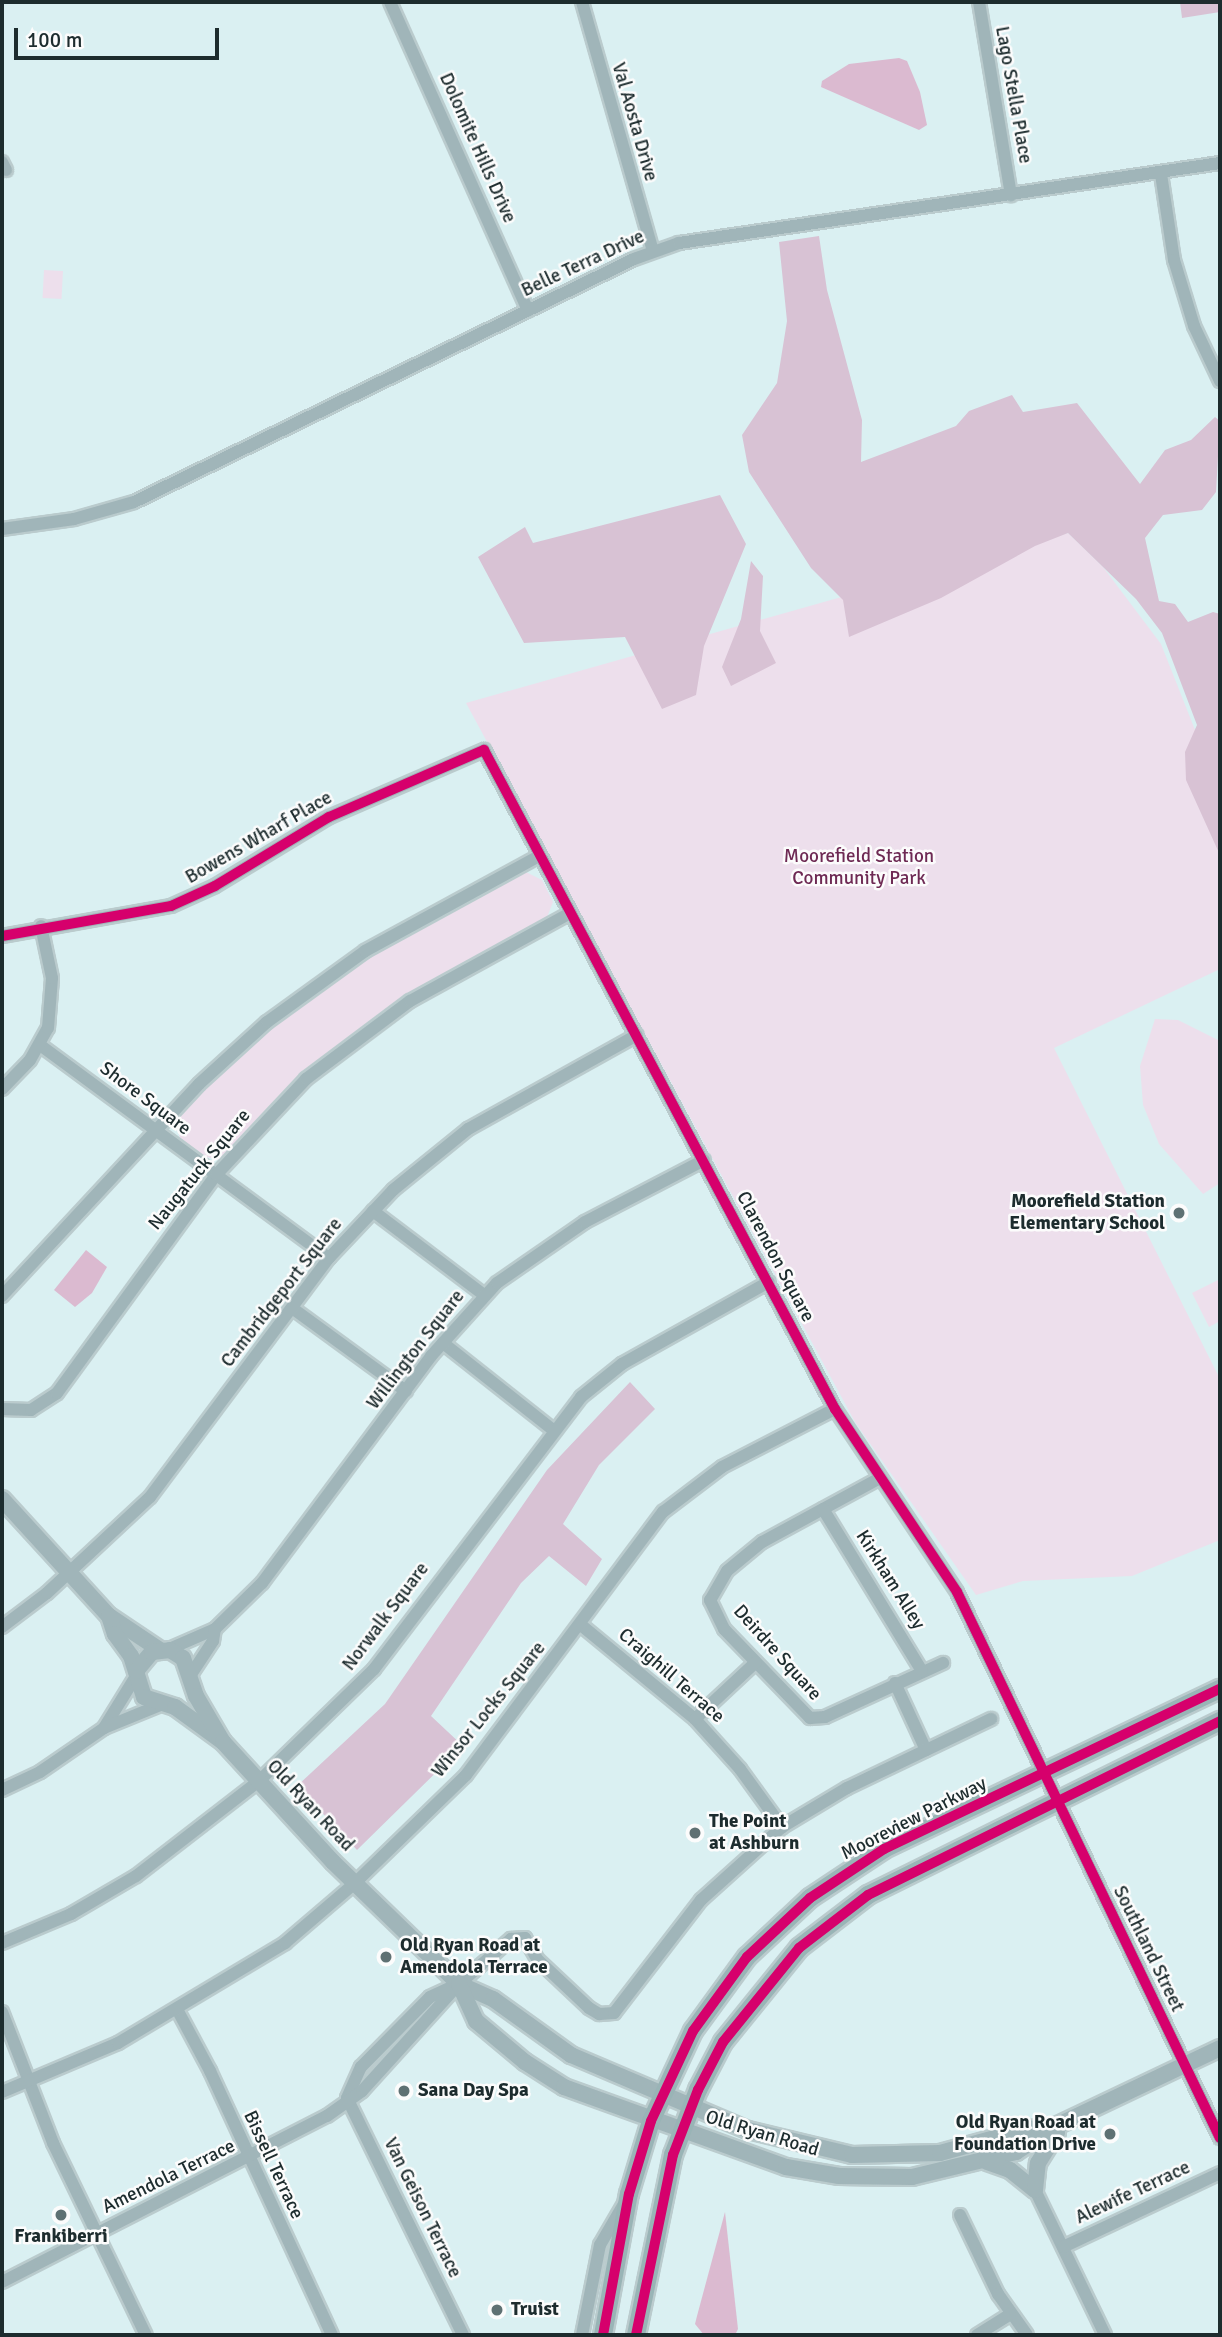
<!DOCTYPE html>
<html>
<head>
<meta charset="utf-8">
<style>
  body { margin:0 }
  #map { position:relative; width:1222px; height:2337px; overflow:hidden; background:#daf0f2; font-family:Signika,sans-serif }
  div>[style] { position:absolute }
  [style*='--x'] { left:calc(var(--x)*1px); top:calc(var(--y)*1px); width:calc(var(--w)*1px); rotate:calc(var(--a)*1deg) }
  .green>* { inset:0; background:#eddfec; transform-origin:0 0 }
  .forest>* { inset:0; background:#d8c2d4 }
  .water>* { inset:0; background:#dbbad0 }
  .roads { filter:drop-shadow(2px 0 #bacbcd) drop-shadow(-2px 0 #bacbcd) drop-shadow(0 2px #bacbcd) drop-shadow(0 -2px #bacbcd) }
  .minor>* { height:12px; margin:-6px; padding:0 6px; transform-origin:6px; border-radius:6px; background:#a0b5b9 }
  .tertiary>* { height:16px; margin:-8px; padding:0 8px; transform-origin:8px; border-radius:8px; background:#a0b5b9 }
  .secondary>* { height:18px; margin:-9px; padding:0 9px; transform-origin:9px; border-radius:9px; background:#99b4b6 }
  .cycleway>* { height:10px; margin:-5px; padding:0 5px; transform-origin:5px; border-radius:5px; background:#d6006c }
  .dots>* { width:19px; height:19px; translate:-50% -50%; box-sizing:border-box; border:4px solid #fcfcfc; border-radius:50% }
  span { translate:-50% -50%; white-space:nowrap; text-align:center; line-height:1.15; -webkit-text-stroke:5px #fcfcfc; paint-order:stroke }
  .street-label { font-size:19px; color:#1d2c2e }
  .park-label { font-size:19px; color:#6e2a54 }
  .poi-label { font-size:19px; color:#1d2c2e; font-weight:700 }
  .right { translate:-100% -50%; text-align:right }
  .left { translate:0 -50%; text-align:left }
  .frame { position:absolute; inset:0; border:4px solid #1d2c2e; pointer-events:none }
  .scale { position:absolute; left:14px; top:28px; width:205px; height:32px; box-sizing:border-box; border:4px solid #1d2c2e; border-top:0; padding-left:9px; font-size:21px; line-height:24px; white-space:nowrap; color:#1d2c2e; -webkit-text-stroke:5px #fcfcfc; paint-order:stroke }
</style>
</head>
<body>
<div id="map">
  <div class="green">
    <div style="left:44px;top:270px;width:19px;height:28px;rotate:3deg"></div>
    <div style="clip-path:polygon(1068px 533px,1103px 567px,1161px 644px,1220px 793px,1220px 969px,1054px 1048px,1220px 1379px,1220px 1540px,1132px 1576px,1023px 1581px,976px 1595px,855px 1422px,466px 703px)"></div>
    <div style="clip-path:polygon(524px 871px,542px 880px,553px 902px,546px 920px,369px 1022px,314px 1065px,218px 1160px,203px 1156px,180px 1138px,175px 1121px,189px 1103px,248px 1045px,312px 994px,383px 948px)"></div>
    <div style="clip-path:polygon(1155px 1019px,1178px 1020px,1220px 1041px,1220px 1183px,1203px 1194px,1159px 1144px,1143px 1105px,1140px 1066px)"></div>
    <div style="clip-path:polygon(1220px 1279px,1220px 1321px,1209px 1327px,1192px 1293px)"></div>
  </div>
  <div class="forest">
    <div style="clip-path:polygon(1180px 2px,1220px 2px,1220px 12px,1182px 18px)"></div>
    <div style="clip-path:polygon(819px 236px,827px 290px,862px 420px,861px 462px,956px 426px,969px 411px,1012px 395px,1023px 412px,1077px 403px,1140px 484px,1165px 450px,1191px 440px,1215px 417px,1220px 421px,1216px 492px,1202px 510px,1163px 515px,1145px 538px,1159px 601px,1175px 604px,1188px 622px,1213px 612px,1220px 614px,1220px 855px,1186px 780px,1185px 752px,1197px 725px,1162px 633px,1136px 599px,1068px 533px,1035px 546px,941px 598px,849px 637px,843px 600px,811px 568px,749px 472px,742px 435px,777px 383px,787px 321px,779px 242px)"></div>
    <div style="clip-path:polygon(720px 495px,746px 544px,704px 646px,696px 695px,662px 709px,625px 637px,524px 643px,478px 557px,525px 527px,533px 543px)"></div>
    <div style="clip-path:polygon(751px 561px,763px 576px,760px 631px,776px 663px,731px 686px,722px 667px,741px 619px)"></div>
    <div style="clip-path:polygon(630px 1382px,655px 1409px,599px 1465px,563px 1524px,602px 1559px,586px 1586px,549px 1556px,521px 1583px,431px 1716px,463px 1746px,357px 1850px,297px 1786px,385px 1704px,547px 1470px)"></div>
  </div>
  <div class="water">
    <div style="clip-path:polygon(899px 58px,907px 61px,920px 92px,927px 125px,919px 130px,821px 87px,822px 81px,849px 64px)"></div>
    <div style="clip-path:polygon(86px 1250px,107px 1267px,92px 1293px,75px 1307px,54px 1290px)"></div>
    <div style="clip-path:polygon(725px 2212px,738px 2329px,735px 2335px,704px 2335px,695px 2324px,697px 2316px)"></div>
  </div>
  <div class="roads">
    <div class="minor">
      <div style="--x:390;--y:2;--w:338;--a:65.9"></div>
      <div style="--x:582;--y:2;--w:259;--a:74.1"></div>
      <div style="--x:979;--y:2;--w:196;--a:80.6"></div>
      <div style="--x:2;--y:162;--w:9;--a:63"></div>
      <div style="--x:1161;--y:174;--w:87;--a:81.4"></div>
      <div style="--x:1174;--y:260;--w:69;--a:73.1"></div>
      <div style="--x:1194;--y:326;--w:61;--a:64.7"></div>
      <div style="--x:2;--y:529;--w:73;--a:-7.9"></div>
      <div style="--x:74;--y:519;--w:62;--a:-15.8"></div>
      <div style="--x:134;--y:502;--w:556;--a:-25.92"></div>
      <div style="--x:634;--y:259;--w:48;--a:-19.6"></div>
      <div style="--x:679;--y:243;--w:547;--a:-8.41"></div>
      <div style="--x:2;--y:936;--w:172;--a:-10.1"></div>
      <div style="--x:171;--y:906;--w:48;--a:-24.4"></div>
      <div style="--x:215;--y:886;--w:133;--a:-31.2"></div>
      <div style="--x:329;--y:817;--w:169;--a:-23.4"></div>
      <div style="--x:484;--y:750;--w:747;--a:61.96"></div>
      <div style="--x:835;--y:1409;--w:220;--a:56.3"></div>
      <div style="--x:957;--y:1592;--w:606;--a:64.28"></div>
      <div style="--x:40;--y:1045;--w:359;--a:36.4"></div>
      <div style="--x:2;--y:1089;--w:40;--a:-46"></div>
      <div style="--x:30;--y:1060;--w:37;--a:-61"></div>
      <div style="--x:48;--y:1028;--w:50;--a:-85.4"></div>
      <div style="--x:52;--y:978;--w:53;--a:-101.9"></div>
      <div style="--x:373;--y:1211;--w:139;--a:37.1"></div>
      <div style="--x:2;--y:1296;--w:289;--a:-47.1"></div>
      <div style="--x:199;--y:1084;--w:92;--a:-42.4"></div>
      <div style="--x:267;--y:1022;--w:121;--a:-35.9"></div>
      <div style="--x:365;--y:951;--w:198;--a:-28.6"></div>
      <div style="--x:292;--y:1308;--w:141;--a:36.1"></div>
      <div style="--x:443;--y:1343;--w:139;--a:38.3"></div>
      <div style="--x:2;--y:1409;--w:29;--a:2"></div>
      <div style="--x:31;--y:1410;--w:31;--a:-33"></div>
      <div style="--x:57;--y:1393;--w:270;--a:-53.9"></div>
      <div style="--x:216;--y:1175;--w:132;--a:-46.8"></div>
      <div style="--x:306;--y:1079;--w:130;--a:-36.9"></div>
      <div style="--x:410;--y:1001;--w:183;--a:-28.8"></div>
      <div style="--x:880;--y:1478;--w:134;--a:151.5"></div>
      <div style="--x:762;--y:1542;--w:45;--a:140.4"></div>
      <div style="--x:727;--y:1571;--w:34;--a:120"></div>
      <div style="--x:710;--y:1600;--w:32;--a:64"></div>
      <div style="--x:724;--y:1629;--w:124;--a:46"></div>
      <div style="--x:810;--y:1718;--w:15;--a:-4"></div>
      <div style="--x:825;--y:1717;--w:130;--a:-24.6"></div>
      <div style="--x:823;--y:1509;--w:190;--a:58.6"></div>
      <div style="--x:581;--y:1625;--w:148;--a:39.5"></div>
      <div style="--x:695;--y:1719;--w:67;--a:48"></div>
      <div style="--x:740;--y:1769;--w:72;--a:54.1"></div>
      <div style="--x:2;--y:1627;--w:56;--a:-37.1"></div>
      <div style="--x:47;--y:1593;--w:141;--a:-43"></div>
      <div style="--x:150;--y:1497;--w:299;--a:-53.2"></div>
      <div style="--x:329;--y:1258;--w:93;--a:-46.7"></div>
      <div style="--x:393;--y:1190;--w:97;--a:-39.1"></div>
      <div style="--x:468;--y:1129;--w:193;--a:-29.1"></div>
      <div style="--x:167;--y:1650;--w:52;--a:-23.6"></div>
      <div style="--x:215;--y:1629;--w:66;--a:-44.4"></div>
      <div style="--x:262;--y:1583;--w:283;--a:-53.3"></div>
      <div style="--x:431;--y:1356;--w:98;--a:-47.9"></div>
      <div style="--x:497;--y:1283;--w:107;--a:-34.7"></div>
      <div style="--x:585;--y:1222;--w:134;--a:-27.5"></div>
      <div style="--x:190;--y:1676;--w:42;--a:-56.7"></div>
      <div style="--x:213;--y:1641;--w:12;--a:-81"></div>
      <div style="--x:895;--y:1683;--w:74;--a:65.2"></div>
      <div style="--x:695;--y:1719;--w:83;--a:-43.1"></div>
      <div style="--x:104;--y:1728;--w:61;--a:-58.4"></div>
      <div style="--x:2;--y:1790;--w:42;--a:-25.3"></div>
      <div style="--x:40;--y:1772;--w:78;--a:-34.5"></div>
      <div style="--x:104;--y:1728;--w:61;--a:-22.3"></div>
      <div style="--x:2;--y:1943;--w:75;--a:-22.8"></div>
      <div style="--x:71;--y:1914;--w:75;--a:-30.3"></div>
      <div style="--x:136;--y:1876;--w:155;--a:-37.7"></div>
      <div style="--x:259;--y:1781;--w:161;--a:-44.2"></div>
      <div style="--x:374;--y:1669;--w:342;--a:-52.7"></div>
      <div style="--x:581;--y:1397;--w:53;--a:-38.8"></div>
      <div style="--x:622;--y:1364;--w:168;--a:-29.2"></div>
      <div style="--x:178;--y:2011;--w:68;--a:61.9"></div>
      <div style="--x:210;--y:2071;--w:291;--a:65.2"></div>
      <div style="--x:2;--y:2012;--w:141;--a:68.7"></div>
      <div style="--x:53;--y:2143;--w:213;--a:64.2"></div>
      <div style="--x:2;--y:2092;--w:126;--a:-22.9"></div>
      <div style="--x:118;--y:2043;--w:195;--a:-30.9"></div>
      <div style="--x:285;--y:1943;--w:92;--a:-40.6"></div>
      <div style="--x:355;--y:1883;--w:155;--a:-44.2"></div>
      <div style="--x:466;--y:1775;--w:329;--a:-53.2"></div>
      <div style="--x:663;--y:1512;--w:74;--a:-37.3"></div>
      <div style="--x:722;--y:1467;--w:127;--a:-27.2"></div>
      <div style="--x:347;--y:2098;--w:264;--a:63.9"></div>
      <div style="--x:347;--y:2098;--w:34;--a:-66"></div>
      <div style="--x:361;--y:2067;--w:98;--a:-45.4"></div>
      <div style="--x:430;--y:1997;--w:31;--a:-25"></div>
      <div style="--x:1035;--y:2190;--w:161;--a:64.2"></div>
      <div style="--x:960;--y:2215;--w:88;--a:64.3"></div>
      <div style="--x:998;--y:2294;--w:50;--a:54.7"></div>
      <div style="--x:1063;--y:2247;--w:174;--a:-25.2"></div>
      <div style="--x:2;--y:2282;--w:365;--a:-27.1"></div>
      <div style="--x:327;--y:2116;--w:43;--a:-35.5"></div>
      <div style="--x:362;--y:2091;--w:144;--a:-47.8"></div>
      <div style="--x:459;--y:1984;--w:69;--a:-40.9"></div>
      <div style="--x:511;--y:1939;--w:14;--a:-4"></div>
      <div style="--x:525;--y:1938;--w:24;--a:60"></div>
      <div style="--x:537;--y:1959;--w:71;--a:43.3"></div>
      <div style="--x:589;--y:2008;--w:12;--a:31"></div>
      <div style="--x:599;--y:2014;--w:15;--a:-4"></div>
      <div style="--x:614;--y:2013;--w:143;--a:-52.4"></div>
      <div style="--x:701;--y:1900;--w:109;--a:-42"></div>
      <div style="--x:782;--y:1827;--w:76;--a:-31"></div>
      <div style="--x:847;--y:1788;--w:160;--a:-25.6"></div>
      <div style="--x:582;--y:2335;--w:92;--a:-78.7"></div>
      <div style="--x:600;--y:2245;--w:48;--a:-59.7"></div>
      <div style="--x:977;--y:2335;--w:39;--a:-32"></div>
    </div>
    <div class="tertiary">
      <div style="--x:2;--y:1499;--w:159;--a:47.6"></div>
      <div style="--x:109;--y:1616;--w:61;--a:33.7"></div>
      <div style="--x:109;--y:1616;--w:19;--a:72"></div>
      <div style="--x:115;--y:1634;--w:27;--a:54"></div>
      <div style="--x:131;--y:1656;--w:43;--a:72.4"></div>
      <div style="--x:144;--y:1697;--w:33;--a:18"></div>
      <div style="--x:175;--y:1707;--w:59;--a:36.1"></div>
      <div style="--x:136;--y:1671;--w:25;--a:-50"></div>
      <div style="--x:152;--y:1652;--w:18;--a:-6"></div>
      <div style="--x:170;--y:1650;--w:15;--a:32"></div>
      <div style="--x:183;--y:1658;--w:40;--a:71.1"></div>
      <div style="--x:196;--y:1696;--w:53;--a:59.6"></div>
      <div style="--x:223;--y:1742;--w:163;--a:47.5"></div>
      <div style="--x:333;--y:1862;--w:175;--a:44.1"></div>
      <div style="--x:459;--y:1984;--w:37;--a:24"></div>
      <div style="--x:493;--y:1999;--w:96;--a:35.7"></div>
      <div style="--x:571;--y:2055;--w:192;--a:23"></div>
      <div style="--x:748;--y:2130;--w:107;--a:13.5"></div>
      <div style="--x:852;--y:2155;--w:88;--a:-1.3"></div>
      <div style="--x:940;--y:2153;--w:91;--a:-15.3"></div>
      <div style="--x:1028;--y:2129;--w:26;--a:-4"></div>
      <div style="--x:459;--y:1984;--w:41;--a:65.3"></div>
      <div style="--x:476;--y:2021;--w:64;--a:39.9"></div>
      <div style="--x:525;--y:2062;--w:46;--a:32.7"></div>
      <div style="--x:564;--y:2087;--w:236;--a:19.8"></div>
      <div style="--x:786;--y:2167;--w:54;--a:9.6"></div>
      <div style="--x:839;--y:2176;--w:73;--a:0.8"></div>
      <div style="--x:912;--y:2177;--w:107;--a:-13.5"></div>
      <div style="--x:1016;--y:2152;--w:45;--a:-33.3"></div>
      <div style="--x:1054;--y:2127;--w:184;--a:-25.4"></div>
      <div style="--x:987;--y:2162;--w:24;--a:19"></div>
      <div style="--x:1010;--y:2170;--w:32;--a:39"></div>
      <div style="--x:1035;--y:2190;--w:27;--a:-84"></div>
      <div style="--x:1038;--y:2163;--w:36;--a:-58"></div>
    </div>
    <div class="secondary">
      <div style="--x:603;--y:2335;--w:143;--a:-79.6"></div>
      <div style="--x:629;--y:2194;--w:76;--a:-73.2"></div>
      <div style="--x:651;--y:2121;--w:99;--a:-65"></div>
      <div style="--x:693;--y:2031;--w:92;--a:-53.9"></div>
      <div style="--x:747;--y:1957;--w:86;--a:-43.1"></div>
      <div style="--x:810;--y:1898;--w:89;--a:-33.5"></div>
      <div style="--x:884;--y:1849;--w:372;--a:-25.5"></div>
      <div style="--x:636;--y:2335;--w:184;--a:-78.4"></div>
      <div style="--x:673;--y:2155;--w:70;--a:-69"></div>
      <div style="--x:698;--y:2090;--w:54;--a:-62.5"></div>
      <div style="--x:723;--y:2042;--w:121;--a:-51"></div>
      <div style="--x:799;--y:1948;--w:87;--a:-37.5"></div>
      <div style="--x:868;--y:1895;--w:393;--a:-26.3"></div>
    </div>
  </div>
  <div class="cycleway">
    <div style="--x:2;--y:936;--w:172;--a:-10.1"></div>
    <div style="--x:171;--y:906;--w:48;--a:-24.4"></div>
    <div style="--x:215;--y:886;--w:133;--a:-31.2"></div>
    <div style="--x:329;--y:817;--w:169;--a:-23.4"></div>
    <div style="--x:484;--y:750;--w:747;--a:61.96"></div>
    <div style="--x:835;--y:1409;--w:220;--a:56.3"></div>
    <div style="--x:957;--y:1592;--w:606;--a:64.28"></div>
    <div style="--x:603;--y:2335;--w:143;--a:-79.6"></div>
    <div style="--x:629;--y:2194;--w:76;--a:-73.2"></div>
    <div style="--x:651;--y:2121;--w:99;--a:-65"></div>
    <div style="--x:693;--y:2031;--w:92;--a:-53.9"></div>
    <div style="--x:747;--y:1957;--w:86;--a:-43.1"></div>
    <div style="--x:810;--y:1898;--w:89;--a:-33.5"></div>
    <div style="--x:884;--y:1849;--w:372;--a:-25.5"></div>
    <div style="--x:636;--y:2335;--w:184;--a:-78.4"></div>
    <div style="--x:673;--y:2155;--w:70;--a:-69"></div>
    <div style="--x:698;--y:2090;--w:54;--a:-62.5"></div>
    <div style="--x:723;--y:2042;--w:121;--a:-51"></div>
    <div style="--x:799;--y:1948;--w:87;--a:-37.5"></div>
    <div style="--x:868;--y:1895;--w:393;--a:-26.3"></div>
  </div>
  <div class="dots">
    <div style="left:1179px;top:1213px;background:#5f7173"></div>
    <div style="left:695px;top:1833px;background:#5f7173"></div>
    <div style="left:386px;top:1957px;background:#5f7173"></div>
    <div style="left:404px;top:2091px;background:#5f7173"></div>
    <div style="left:1110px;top:2134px;background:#5f7173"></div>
    <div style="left:61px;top:2215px;background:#5f7173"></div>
    <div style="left:497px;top:2310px;background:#5f7173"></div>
  </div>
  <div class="street-label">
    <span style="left:1013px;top:95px;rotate:80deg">Lago Stella Place</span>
    <span style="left:634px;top:122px;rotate:74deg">Val Aosta Drive</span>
    <span style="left:477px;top:148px;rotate:66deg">Dolomite Hills Drive</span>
    <span style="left:583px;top:264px;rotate:-25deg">Belle Terra Drive</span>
    <span style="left:259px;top:838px;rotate:-30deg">Bowens Wharf Place</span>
    <span style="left:145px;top:1099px;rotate:37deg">Shore Square</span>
    <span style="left:200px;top:1170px;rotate:-51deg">Naugatuck Square</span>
    <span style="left:775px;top:1257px;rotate:62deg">Clarendon Square</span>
    <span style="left:282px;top:1293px;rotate:-52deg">Cambridgeport Square</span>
    <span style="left:416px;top:1350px;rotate:-52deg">Willington Square</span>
    <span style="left:890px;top:1580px;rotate:58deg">Kirkham Alley</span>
    <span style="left:386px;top:1617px;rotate:-53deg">Norwalk Square</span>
    <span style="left:777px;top:1653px;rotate:48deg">Deirdre Square</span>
    <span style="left:671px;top:1676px;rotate:41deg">Craighill Terrace</span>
    <span style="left:489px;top:1710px;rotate:-51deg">Winsor Locks Square</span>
    <span style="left:310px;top:1806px;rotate:47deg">Old Ryan Road</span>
    <span style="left:914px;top:1819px;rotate:-27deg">Mooreview Parkway</span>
    <span style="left:1148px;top:1949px;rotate:64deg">Southland Street</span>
    <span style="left:762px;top:2134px;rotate:17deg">Old Ryan Road</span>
    <span style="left:273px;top:2165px;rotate:65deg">Bissell Terrace</span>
    <span style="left:169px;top:2177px;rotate:-26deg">Amendola Terrace</span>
    <span style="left:1133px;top:2193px;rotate:-25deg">Alewife Terrace</span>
    <span style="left:422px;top:2208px;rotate:64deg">Van Geison Terrace</span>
  </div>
  <div class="park-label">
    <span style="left:859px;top:868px">Moorefield Station<br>Community Park</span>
  </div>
  <div class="poi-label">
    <span class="right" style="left:1165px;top:1213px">Moorefield Station<br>Elementary School</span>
    <span class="left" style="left:709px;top:1833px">The Point<br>at Ashburn</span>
    <span class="left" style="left:400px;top:1957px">Old Ryan Road at<br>Amendola Terrace</span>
    <span class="left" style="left:418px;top:2091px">Sana Day Spa</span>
    <span class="right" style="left:1096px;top:2134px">Old Ryan Road at<br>Foundation Drive</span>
    <span style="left:61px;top:2237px">Frankiberri</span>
    <span class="left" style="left:511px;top:2310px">Truist</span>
  </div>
  <div class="frame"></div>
  <div class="scale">100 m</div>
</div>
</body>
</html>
